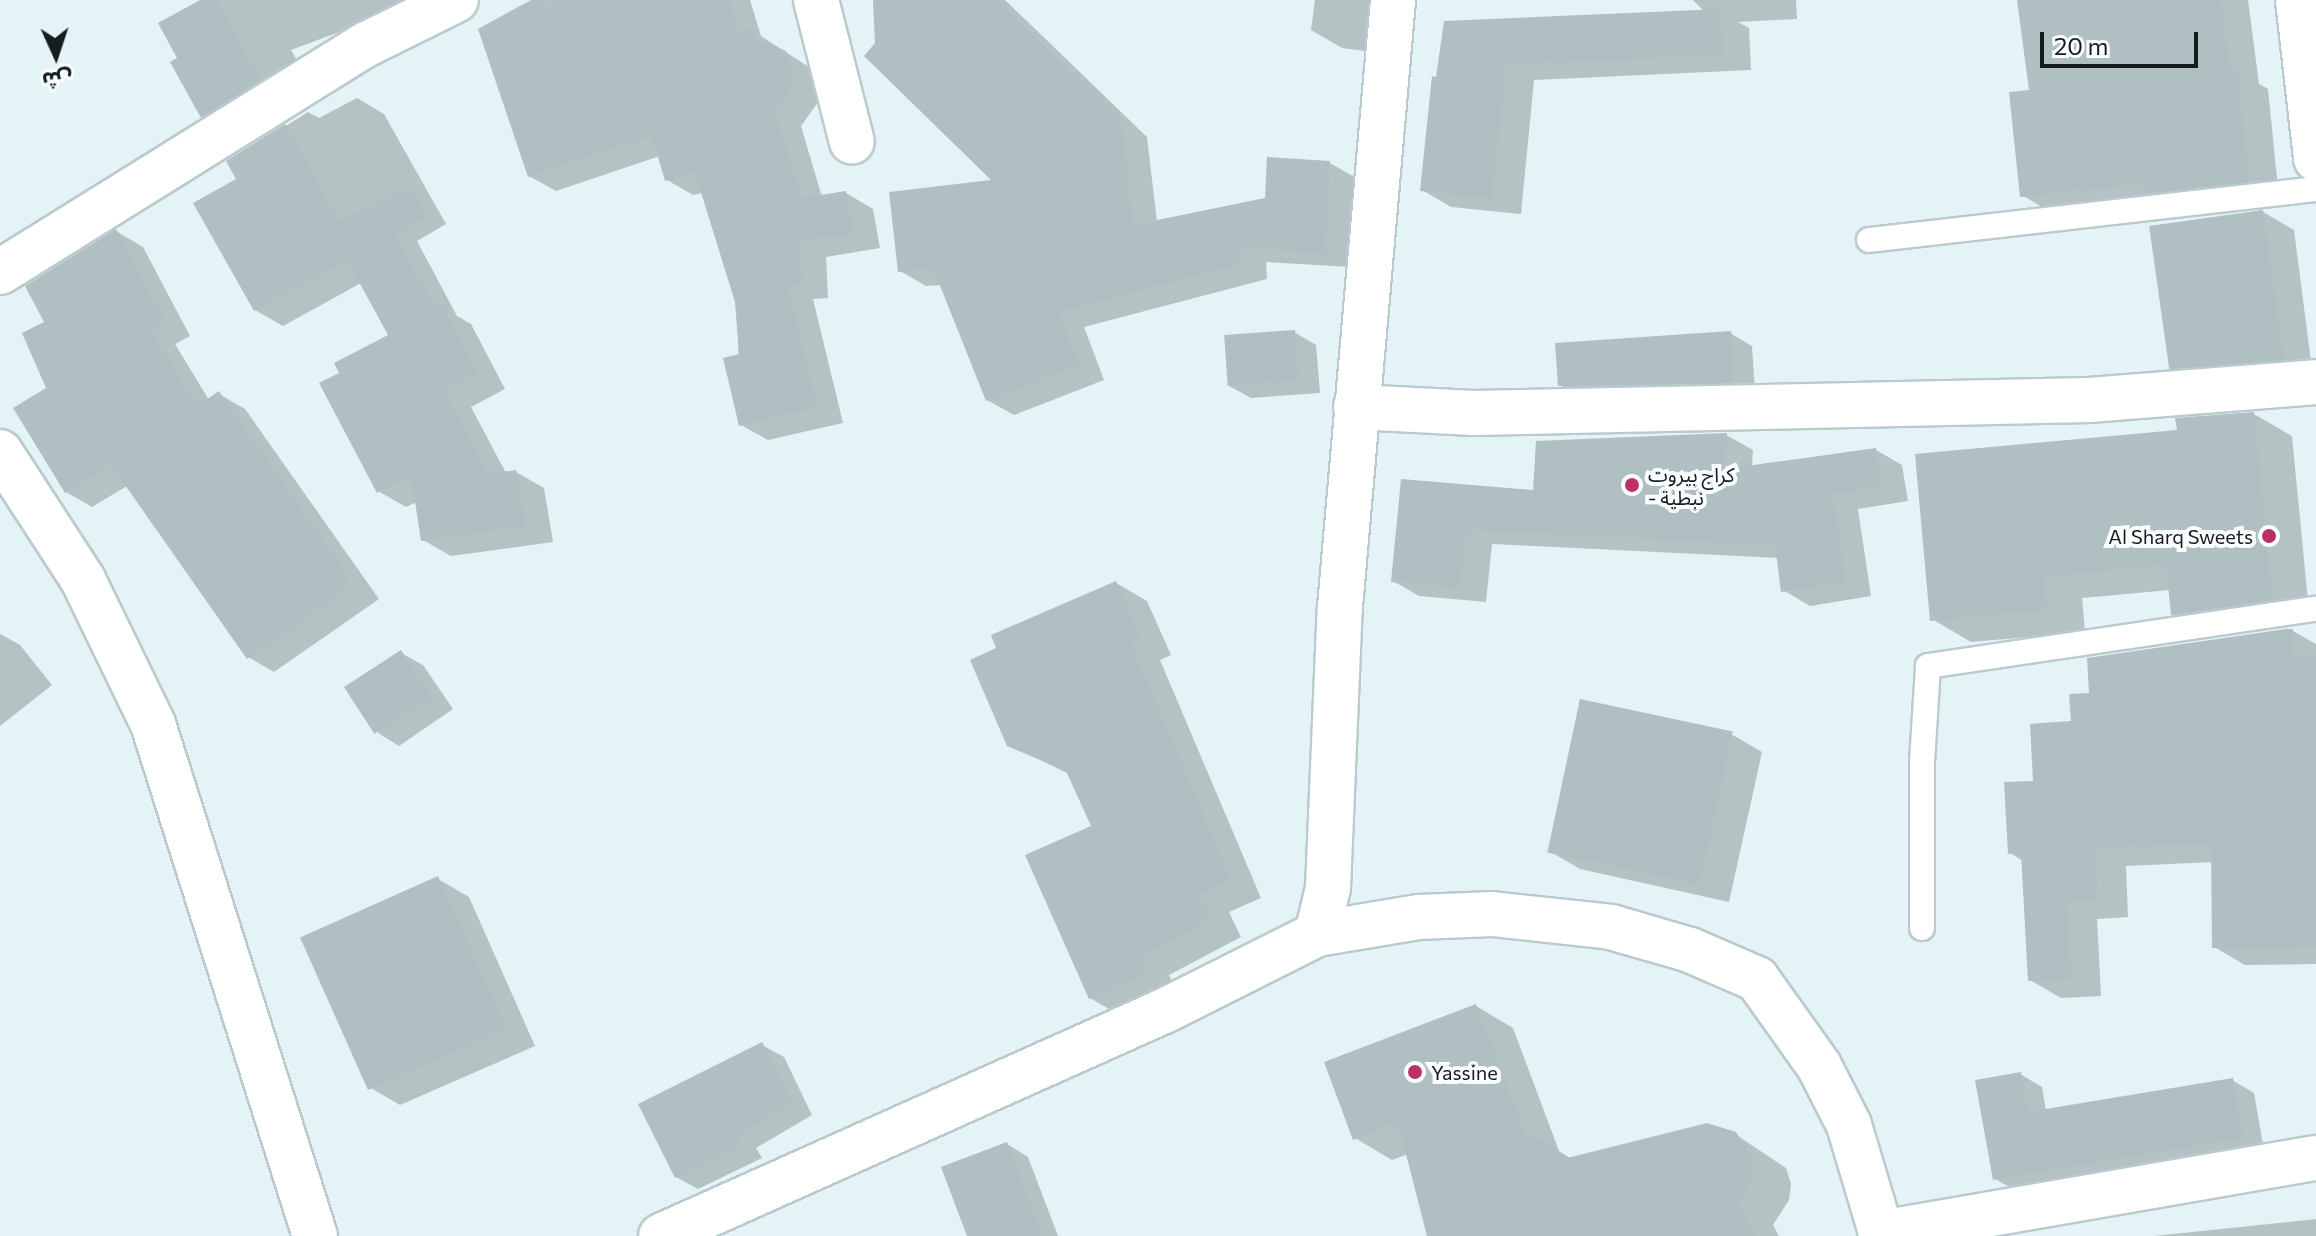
<!DOCTYPE html>
<html>
<head>
<meta charset="utf-8">
<style>
  body { margin:0 }
  #map { position:relative; width:2316px; height:1236px; overflow:hidden; background:#e3f3f6; font-family:Commissioner,"Noto Sans Arabic",sans-serif }
  div>[style] { position:absolute }
  [style*='--x'] { left:calc(var(--x)*1px); top:calc(var(--y)*1px); width:calc(var(--w)*1px); rotate:calc(var(--a)*1deg) }
  .shadow>* { inset:0; background:#0003 }
  .building>* { inset:0; background:#afbfc2; transform-origin:0 0 }
  .roads { filter:drop-shadow(2px 0 #bacacd) drop-shadow(-2px 0 #bacacd) drop-shadow(0 2px #bacacd) drop-shadow(0 -2px #bacacd) }
  .lane>* { height:24px; margin:-12px; padding:0 12px; transform-origin:12px; border-radius:12px; background:#fff }
  .street>* { height:44px; margin:-22px; padding:0 22px; transform-origin:22px; border-radius:22px; background:#fff }
  .primary>* { height:44px; margin:-22px; padding:0 22px; transform-origin:22px; border-radius:22px; background:#fff }
  .dots>* { width:22px; height:22px; translate:-50% -50%; box-sizing:border-box; border:4px solid #fafefe; border-radius:50% }
  span { translate:-50% -50%; white-space:nowrap; text-align:center; line-height:1.15; -webkit-text-stroke:8px #fafefe; paint-order:stroke }
  .poi-label { font-size:20px; color:#161c1d }
  .left { translate:0 -50%; text-align:left }
  .right { translate:-100% -50%; text-align:right }
  .north { position:absolute; left:16px; top:16px; width:80px; height:80px; -webkit-text-stroke:6px #fafefe; paint-order:stroke; rotate:177deg; font-size:22px; font-weight:700; line-height:32px; text-align:center; color:#161c1d }
  .north::after { content:''; display:block; margin:auto; width:28px; height:36px; background:#161c1d; clip-path:polygon(50% 0,100% 100%,50% 72%,0 100%) }
  .scale { position:absolute; left:2040px; top:32px; width:158px; height:36px; box-sizing:border-box; border:4px solid #161c1d; border-top:0; padding-left:10px; font-size:24px; line-height:28px; white-space:nowrap; color:#161c1d; -webkit-text-stroke:6px #fafefe; paint-order:stroke }
</style>
</head>
<body>
<div id="map">
  <div class="shadow">
    <div style="clip-path:polygon(204px 0,456px 0,382px 16px,291px 50px,309px 82px,229px 131px,203px 116px,180px 59px)"></div>
    <div style="clip-path:polygon(535px 0,750px 0,761px 36px,812px 69px,821px 98px,801px 126px,822px 197px,846px 193px,873px 209px,880px 248px,826px 257px,828px 298px,813px 299px,843px 423px,768px 440px,741px 425px,737px 302px,703px 193px,693px 195px,667px 180px,660px 156px,556px 191px,529px 176px)"></div>
    <div style="clip-path:polygon(874px 0,1005px 0,1147px 137px,1157px 222px,1267px 200px,1330px 163px,1356px 178px,1351px 267px,1266px 262px,1267px 279px,1084px 327px,1104px 380px,1014px 415px,987px 400px,942px 285px,926px 286px,900px 271px,996px 182px,878px 43px)"></div>
    <div style="clip-path:polygon(1315px 0,1388px 0,1380px 53px,1342px 48px,1311px 30px)"></div>
    <div style="clip-path:polygon(1693px 0,1796px 0,1797px 19px,1738px 22px,1749px 28px,1751px 70px,1534px 80px,1521px 214px,1451px 207px,1422px 190px,1434px 78px,1705px 12px)"></div>
    <div style="clip-path:polygon(2044px 0,2248px 0,2259px 84px,2268px 89px,2279px 198px,2052px 213px,2022px 195px)"></div>
    <div style="clip-path:polygon(357px 98px,384px 114px,446px 224px,417px 241px,457px 316px,471px 324px,505px 389px,471px 407px,506px 473px,516px 472px,544px 488px,553px 542px,451px 556px,423px 540px,417px 502px,406px 507px,378px 491px,341px 373px,391px 335px,361px 283px,283px 326px,255px 310px,239px 179px,229px 162px,308px 112px,319px 118px)"></div>
    <div style="clip-path:polygon(2263px 212px,2294px 230px,2313px 377px,2202px 385px,2170px 367px)"></div>
    <div style="clip-path:polygon(116px 231px,143px 247px,190px 336px,175px 344px,209px 400px,219px 394px,245px 409px,379px 599px,274px 672px,248px 657px,127px 486px,92px 507px,66px 492px,49px 388px,47px 323px)"></div>
    <div style="clip-path:polygon(1294px 332px,1316px 345px,1320px 393px,1251px 398px,1229px 386px)"></div>
    <div style="clip-path:polygon(1730px 333px,1752px 346px,1755px 391px,1582px 398px,1560px 385px)"></div>
    <div style="clip-path:polygon(2254px 414px,2292px 436px,2310px 622px,2211px 636px,2173px 614px,2170px 590px,2082px 598px,2085px 632px,1971px 642px,1932px 619px)"></div>
    <div style="clip-path:polygon(1726px 435px,1753px 450px,1752px 467px,1876px 450px,1902px 465px,1908px 501px,1858px 509px,1871px 596px,1810px 606px,1783px 590px,1779px 558px,1492px 544px,1486px 602px,1419px 596px,1393px 581px,1402px 481px,1535px 493px)"></div>
    <div style="clip-path:polygon(1116px 583px,1147px 601px,1171px 655px,1160px 660px,1261px 898px,1229px 912px,1241px 937px,1169px 975px,1176px 991px,1121px 1016px,1090px 998px,1094px 827px,1071px 775px,1008px 744px,999px 649px)"></div>
    <div style="clip-path:polygon(2293px 631px,2316px 644px,2316px 964px,2245px 965px,2214px 947px,2213px 862px,2126px 866px,2128px 917px,2097px 919px,2101px 996px,2061px 998px,2030px 980px,2023px 861px,2010px 853px,2035px 783px,2091px 695px)"></div>
    <div style="clip-path:polygon(0 634px,20px 645px,52px 685px,0 726px)"></div>
    <div style="clip-path:polygon(401px 653px,423px 665px,453px 709px,399px 746px,378px 733px)"></div>
    <div style="clip-path:polygon(1731px 734px,1762px 752px,1729px 902px,1580px 869px,1549px 851px)"></div>
    <div style="clip-path:polygon(438px 879px,469px 897px,535px 1046px,400px 1105px,369px 1087px)"></div>
    <div style="clip-path:polygon(1476px 1006px,1513px 1028px,1559px 1151px,1572px 1159px,1735px 1134px,1786px 1168px,1791px 1184px,1789px 1200px,1773px 1225px,1779px 1236px,1429px 1236px,1408px 1154px,1392px 1160px,1355px 1138px)"></div>
    <div style="clip-path:polygon(762px 1045px,784px 1057px,812px 1115px,756px 1148px,762px 1158px,698px 1189px,676px 1177px)"></div>
    <div style="clip-path:polygon(2020px 1074px,2042px 1087px,2046px 1111px,2232px 1080px,2254px 1093px,2264px 1150px,2017px 1191px,1995px 1179px)"></div>
    <div style="clip-path:polygon(1007px 1144px,1028px 1157px,1058px 1236px,969px 1236px)"></div>
    <div style="clip-path:polygon(2316px 1219px,2316px 1236px,2154px 1236px)"></div>
  </div>
  <div class="building">
    <div style="clip-path:polygon(200px 0,216px 0,261px 81px,201px 118px,170px 62px,177px 58px,158px 23px)"></div>
    <div style="clip-path:polygon(531px 0,543px 0,545px 7px,562px 0,729px 0,739px 32px,752px 28px,755px 39px,786px 51px,795px 82px,775px 110px,801px 198px,846px 191px,854px 234px,800px 242px,803px 284px,788px 285px,817px 408px,739px 426px,723px 358px,739px 354px,735px 302px,695px 173px,665px 181px,652px 136px,528px 177px,478px 29px)"></div>
    <div style="clip-path:polygon(873px 0,997px 0,1121px 120px,1133px 225px,1265px 198px,1267px 157px,1330px 161px,1325px 253px,1240px 248px,1241px 265px,1059px 312px,1079px 365px,986px 401px,933px 268px,898px 272px,889px 192px,991px 180px,864px 56px,875px 43px)"></div>
    <div style="clip-path:polygon(2017px 0,2221px 0,2230px 71px,2238px 70px,2249px 182px,2145px 193px,2144px 184px,2020px 197px,2009px 92px,2029px 90px)"></div>
    <div style="clip-path:polygon(1721px 9px,1723px 55px,1506px 65px,1492px 199px,1420px 191px,1432px 76px,1436px 77px,1444px 21px)"></div>
    <div style="clip-path:polygon(285px 124px,339px 221px,412px 187px,427px 217px,395px 234px,436px 309px,443px 306px,478px 373px,444px 391px,488px 474px,516px 470px,526px 526px,421px 541px,411px 475px,377px 493px,319px 383px,339px 373px,334px 363px,388px 335px,347px 260px,254px 311px,193px 203px,236px 179px,226px 161px)"></div>
    <div style="left:2263px;top:210px;width:151px;height:115px;rotate:82deg"></div>
    <div style="clip-path:polygon(116px 229px,165px 321px,150px 329px,197px 406px,219px 391px,346px 573px,346px 589px,247px 659px,111px 465px,65px 493px,13px 408px,46px 388px,22px 333px,44px 322px,25px 286px)"></div>
    <div style="left:1295px;top:330px;width:51px;height:71px;rotate:86deg"></div>
    <div style="clip-path:polygon(1731px 331px,1734px 379px,1729px 383px,1558px 386px,1555px 343px)"></div>
    <div style="clip-path:polygon(2254px 412px,2272px 600px,2171px 615px,2166px 565px,2044px 577px,2047px 610px,1930px 621px,1915px 454px,2177px 430px,2175px 418px)"></div>
    <div style="clip-path:polygon(1727px 433px,1725px 469px,1876px 448px,1882px 487px,1832px 494px,1846px 582px,1781px 592px,1775px 545px,1466px 530px,1460px 588px,1391px 582px,1401px 479px,1533px 490px,1536px 441px)"></div>
    <div style="clip-path:polygon(1116px 581px,1140px 637px,1130px 642px,1231px 880px,1199px 894px,1211px 919px,1139px 957px,1146px 973px,1089px 999px,1025px 855px,1091px 826px,1066px 771px,1007px 746px,970px 660px,996px 648px,991px 635px)"></div>
    <div style="clip-path:polygon(2286px 629px,2293px 629px,2293px 655px,2316px 655px,2316px 947px,2212px 948px,2211px 843px,2095px 849px,2098px 900px,2067px 902px,2071px 979px,2028px 981px,2021px 853px,2008px 854px,2004px 782px,2033px 781px,2030px 724px,2071px 721px,2069px 694px,2089px 693px,2087px 658px)"></div>
    <div style="left:401px;top:650px;width:56px;height:68px;rotate:57deg"></div>
    <div style="left:1580px;top:699px;width:156px;height:157px;rotate:12deg"></div>
    <div style="left:438px;top:876px;width:167px;height:151px;rotate:66deg"></div>
    <div style="clip-path:polygon(1476px 1004px,1525px 1134px,1548px 1143px,1567px 1158px,1707px 1123px,1736px 1132px,1754px 1161px,1752px 1179px,1737px 1203px,1755px 1236px,1427px 1236px,1398px 1123px,1353px 1140px,1324px 1062px)"></div>
    <div style="clip-path:polygon(762px 1042px,792px 1102px,736px 1135px,741px 1146px,675px 1178px,638px 1104px)"></div>
    <div style="clip-path:polygon(2021px 1072px,2028px 1112px,2233px 1078px,2243px 1138px,1993px 1180px,1975px 1080px)"></div>
    <div style="clip-path:polygon(1007px 1142px,1042px 1236px,967px 1236px,941px 1167px)"></div>
  </div>
  <div class="roads">
    <div class="lane">
      <div style="--x:1869;--y:240;--w:450;--a:-6.5"></div>
      <div style="--x:1922;--y:928;--w:166;--a:-90"></div>
      <div style="--x:1922;--y:762;--w:96;--a:-86.4"></div>
      <div style="--x:1928;--y:666;--w:392;--a:-8.4"></div>
    </div>
    <div class="street">
      <div style="--x:816;--y:0;--w:146;--a:75.8"></div>
      <div style="--x:0;--y:272;--w:432;--a:-31.9"></div>
      <div style="--x:367;--y:44;--w:99;--a:-26.3"></div>
      <div style="--x:1356;--y:407;--w:118;--a:2.9"></div>
      <div style="--x:1474;--y:413;--w:615;--a:-1.21"></div>
      <div style="--x:2089;--y:400;--w:228;--a:-4.5"></div>
      <div style="--x:0;--y:452;--w:153;--a:57"></div>
      <div style="--x:83;--y:580;--w:160;--a:64.1"></div>
      <div style="--x:153;--y:724;--w:537;--a:72.44"></div>
      <div style="--x:1317;--y:934;--w:47;--a:-76.6"></div>
      <div style="--x:1328;--y:888;--w:281;--a:-87.6"></div>
      <div style="--x:1340;--y:607;--w:609;--a:-85.01"></div>
      <div style="--x:1881;--y:1233;--w:441;--a:-9.8"></div>
      <div style="--x:661;--y:1236;--w:553;--a:-24.11"></div>
      <div style="--x:1166;--y:1010;--w:169;--a:-26.7"></div>
      <div style="--x:1317;--y:934;--w:103;--a:-9.5"></div>
      <div style="--x:1419;--y:917;--w:73;--a:-2.4"></div>
      <div style="--x:1492;--y:914;--w:120;--a:6.2"></div>
      <div style="--x:1611;--y:927;--w:82;--a:16.2"></div>
      <div style="--x:1690;--y:950;--w:73;--a:23.4"></div>
      <div style="--x:1757;--y:979;--w:107;--a:54.5"></div>
      <div style="--x:1819;--y:1066;--w:66;--a:63"></div>
      <div style="--x:1849;--y:1125;--w:116;--a:73.4"></div>
    </div>
    <div class="primary">
      <div style="--x:2298;--y:0;--w:160;--a:83.5"></div>
    </div>
  </div>
  <div class="dots">
    <div style="left:1632px;top:485px;background:#bc3168"></div>
    <div style="left:2269px;top:536px;background:#bc3168"></div>
    <div style="left:1415px;top:1072px;background:#bc3168"></div>
  </div>
  <div class="poi-label">
    <span class="left" style="left:1648px;top:486px">كراج بيروت<br>- نبطية</span>
    <span class="right" style="left:2253px;top:536px">Al Sharq Sweets</span>
    <span class="left" style="left:1431px;top:1072px">Yassine</span>
  </div>
  <div class="north">ش</div>
  <div class="scale">20 m</div>
</div>
</body>
</html>
